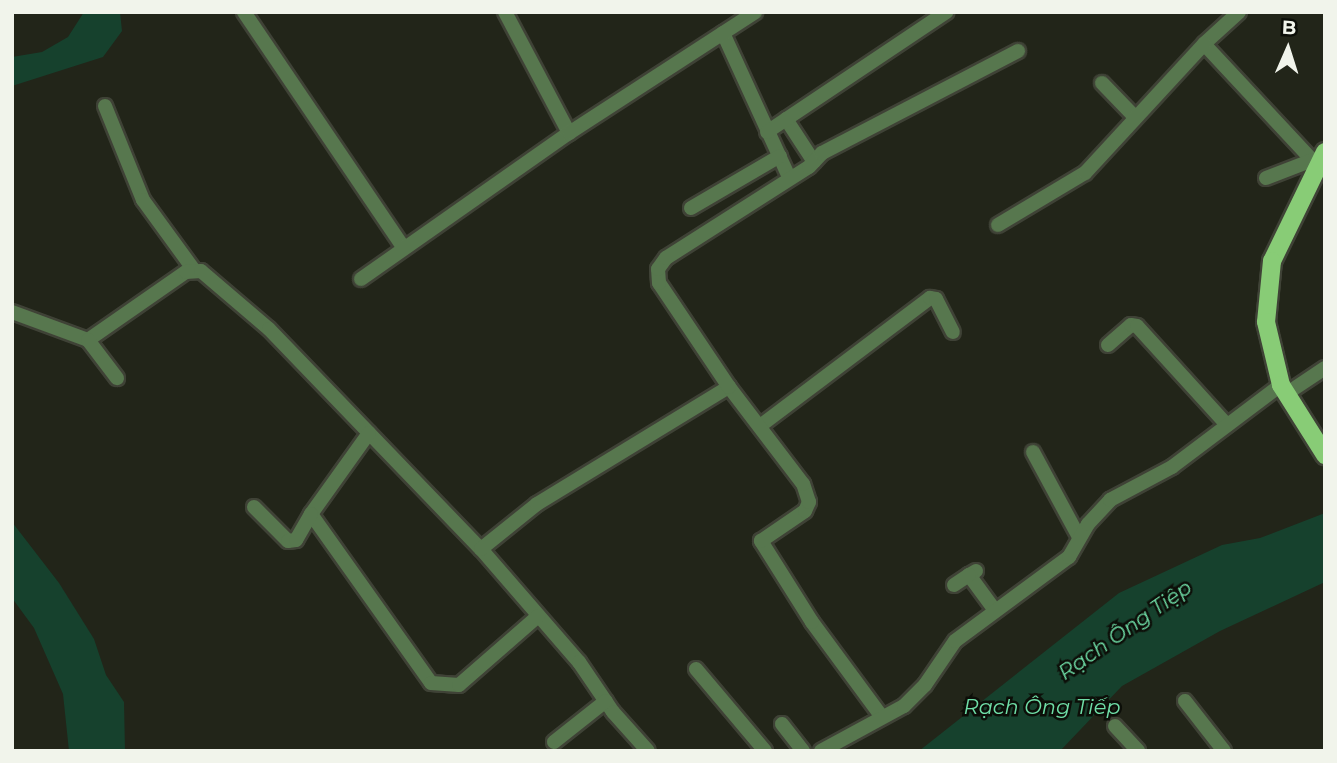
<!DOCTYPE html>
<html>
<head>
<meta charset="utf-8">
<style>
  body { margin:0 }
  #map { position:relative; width:1337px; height:763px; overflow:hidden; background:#222519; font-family:Montserrat,sans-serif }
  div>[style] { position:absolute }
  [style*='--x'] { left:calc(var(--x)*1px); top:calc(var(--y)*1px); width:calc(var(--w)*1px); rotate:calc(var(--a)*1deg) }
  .water>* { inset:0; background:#16412d }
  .roads { filter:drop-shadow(2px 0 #3f4236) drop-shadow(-2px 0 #3f4236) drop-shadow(0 2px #3f4236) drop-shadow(0 -2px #3f4236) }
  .minor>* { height:14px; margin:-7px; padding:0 7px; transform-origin:7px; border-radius:7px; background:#57774e }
  .major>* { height:18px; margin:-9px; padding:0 9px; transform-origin:9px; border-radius:9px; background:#88cc76 }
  span { translate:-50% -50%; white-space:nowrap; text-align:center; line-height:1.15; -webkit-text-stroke:5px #0c0e08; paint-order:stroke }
  .water-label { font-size:21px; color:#6fdea7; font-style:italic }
  .frame { position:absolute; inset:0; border:14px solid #f1f4eb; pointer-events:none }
  .north { position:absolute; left:1253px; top:14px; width:70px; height:70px; -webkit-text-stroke:5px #0c0e08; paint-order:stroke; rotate:3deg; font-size:19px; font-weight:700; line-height:28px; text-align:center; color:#f1f4eb }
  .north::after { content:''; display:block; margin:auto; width:24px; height:32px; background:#f1f4eb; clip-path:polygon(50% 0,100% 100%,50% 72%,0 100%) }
</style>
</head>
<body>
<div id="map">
  <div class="water">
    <div style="clip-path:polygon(84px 12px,120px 12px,122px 31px,103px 57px,12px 86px,12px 57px,42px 52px,68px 37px)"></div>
    <div style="clip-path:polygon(1325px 513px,1325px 582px,1220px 631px,1122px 686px,1060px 751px,919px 751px,1119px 593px,1222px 545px,1260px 538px)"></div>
    <div style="clip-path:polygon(12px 522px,59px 583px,94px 639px,106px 675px,124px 702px,125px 751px,69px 751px,63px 694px,34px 628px,12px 598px)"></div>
  </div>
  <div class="roads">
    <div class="minor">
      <div style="--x:244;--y:12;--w:285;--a:55.9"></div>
      <div style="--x:505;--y:12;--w:137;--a:62.1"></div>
      <div style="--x:1239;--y:12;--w:47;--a:137.6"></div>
      <div style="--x:1204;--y:44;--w:166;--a:47"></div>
      <div style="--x:723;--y:33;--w:158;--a:65.4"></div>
      <div style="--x:1102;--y:83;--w:47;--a:45.9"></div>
      <div style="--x:105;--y:106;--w:101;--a:68"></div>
      <div style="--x:143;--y:200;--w:87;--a:53.9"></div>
      <div style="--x:786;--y:119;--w:51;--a:56.9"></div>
      <div style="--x:767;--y:132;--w:216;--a:-33.8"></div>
      <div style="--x:1266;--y:178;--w:50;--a:-21"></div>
      <div style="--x:691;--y:208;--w:103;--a:-30.3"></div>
      <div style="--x:998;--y:225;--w:101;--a:-30.9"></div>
      <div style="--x:1085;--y:173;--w:176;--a:-47.3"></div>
      <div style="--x:361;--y:279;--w:254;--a:-35.1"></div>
      <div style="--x:569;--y:133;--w:222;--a:-33"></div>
      <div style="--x:12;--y:312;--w:81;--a:20.2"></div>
      <div style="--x:88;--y:340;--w:119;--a:-34.8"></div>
      <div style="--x:186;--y:272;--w:15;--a:-4"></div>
      <div style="--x:201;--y:271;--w:89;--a:40.5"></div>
      <div style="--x:269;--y:329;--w:306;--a:46.1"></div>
      <div style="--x:481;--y:549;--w:150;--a:49.1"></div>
      <div style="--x:579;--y:662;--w:60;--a:55.8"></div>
      <div style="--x:613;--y:712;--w:52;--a:48.1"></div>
      <div style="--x:88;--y:340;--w:48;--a:52.7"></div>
      <div style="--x:1108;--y:345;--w:30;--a:-41"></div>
      <div style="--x:1131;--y:325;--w:6;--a:9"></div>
      <div style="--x:1137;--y:326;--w:134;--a:47.7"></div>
      <div style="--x:1286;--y:394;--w:47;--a:-33.7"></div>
      <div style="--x:760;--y:426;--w:213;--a:-37"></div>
      <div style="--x:930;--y:298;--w:6;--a:9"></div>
      <div style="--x:936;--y:299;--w:37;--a:63"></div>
      <div style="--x:369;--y:433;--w:100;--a:125.6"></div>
      <div style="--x:311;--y:514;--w:207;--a:54.6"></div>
      <div style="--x:431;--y:683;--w:28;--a:4"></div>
      <div style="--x:459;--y:685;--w:105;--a:-41.1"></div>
      <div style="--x:1033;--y:452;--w:97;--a:61.6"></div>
      <div style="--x:254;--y:507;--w:48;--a:45"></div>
      <div style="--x:288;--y:541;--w:8;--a:-7"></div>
      <div style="--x:296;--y:540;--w:30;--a:-60"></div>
      <div style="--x:481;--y:549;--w:72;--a:-38.8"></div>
      <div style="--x:537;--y:504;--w:225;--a:-31.4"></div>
      <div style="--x:976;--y:571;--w:8;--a:150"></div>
      <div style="--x:969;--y:575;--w:42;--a:53.7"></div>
      <div style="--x:954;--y:585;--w:18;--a:-34"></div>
      <div style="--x:696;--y:669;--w:107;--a:49.9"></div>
      <div style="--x:1185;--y:701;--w:63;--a:52"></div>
      <div style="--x:882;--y:717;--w:118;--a:-126.4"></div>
      <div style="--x:812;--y:622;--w:96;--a:-122.2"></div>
      <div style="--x:761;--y:541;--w:53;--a:-34.3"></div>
      <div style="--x:805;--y:511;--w:10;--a:-66"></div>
      <div style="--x:809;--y:502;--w:19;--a:-108"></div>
      <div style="--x:803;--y:484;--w:122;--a:-127.3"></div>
      <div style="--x:729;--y:387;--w:125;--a:-123.9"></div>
      <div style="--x:659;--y:283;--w:14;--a:-94"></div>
      <div style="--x:658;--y:269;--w:14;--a:-54"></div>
      <div style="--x:666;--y:258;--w:169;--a:-32.5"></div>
      <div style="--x:809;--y:167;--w:19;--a:-47"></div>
      <div style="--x:822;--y:153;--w:221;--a:-27.5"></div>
      <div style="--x:782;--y:724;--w:34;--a:52"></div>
      <div style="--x:1115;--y:726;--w:34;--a:47"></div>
      <div style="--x:554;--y:742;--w:66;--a:-38.3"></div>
      <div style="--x:821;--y:751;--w:94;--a:-28.5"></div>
      <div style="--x:904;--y:706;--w:30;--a:-45"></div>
      <div style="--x:925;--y:685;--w:53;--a:-55.7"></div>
      <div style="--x:955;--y:641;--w:142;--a:-36.4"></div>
      <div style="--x:1069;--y:557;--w:38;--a:-60"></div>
      <div style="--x:1088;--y:524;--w:33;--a:-47"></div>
      <div style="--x:1110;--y:500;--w:70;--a:-28"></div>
      <div style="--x:1172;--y:467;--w:136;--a:-37"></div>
    </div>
    <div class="major">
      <div style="--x:1325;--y:152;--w:121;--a:115.9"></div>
      <div style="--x:1272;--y:261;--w:61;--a:95.6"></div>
      <div style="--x:1266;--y:322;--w:65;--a:76.6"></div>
      <div style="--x:1281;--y:385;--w:83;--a:57.8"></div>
    </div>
  </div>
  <div class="water-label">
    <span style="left:1125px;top:630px;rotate:-35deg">Rạch Ông Tiệp</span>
    <span style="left:1042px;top:707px">Rạch Ông Tiếp</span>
  </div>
  <div class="frame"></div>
  <div class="north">B</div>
</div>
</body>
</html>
